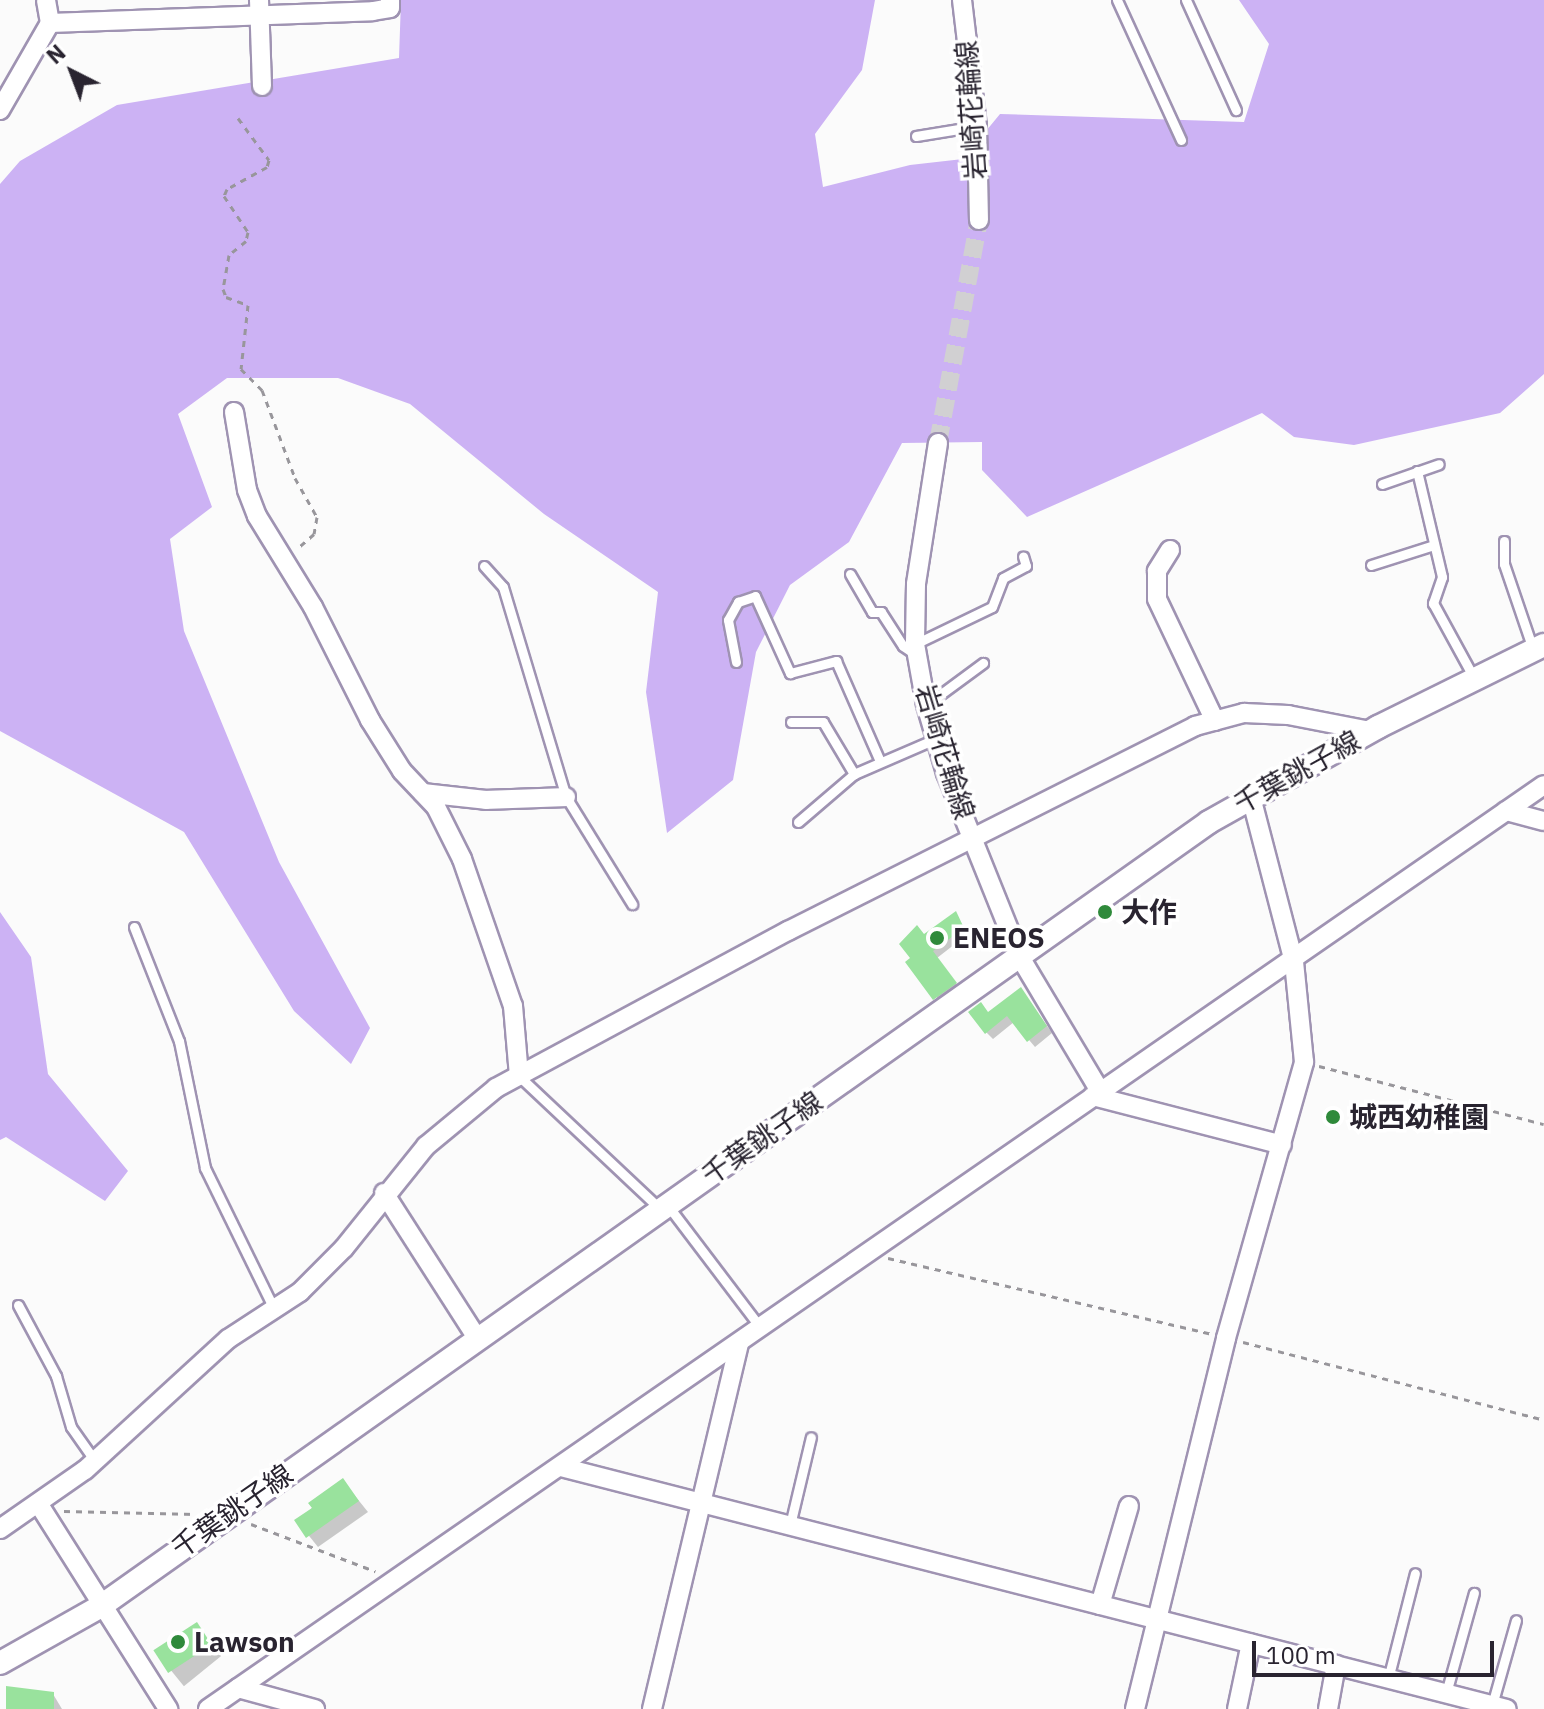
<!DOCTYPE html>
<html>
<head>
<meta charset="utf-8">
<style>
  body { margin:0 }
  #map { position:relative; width:1544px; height:1709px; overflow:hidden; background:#fbfbfb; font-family:"IBM Plex Sans","Noto Sans JP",sans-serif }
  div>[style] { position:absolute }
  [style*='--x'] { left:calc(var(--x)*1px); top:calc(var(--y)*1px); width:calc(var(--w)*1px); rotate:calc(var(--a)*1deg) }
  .forest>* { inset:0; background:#ccb2f4 }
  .shadow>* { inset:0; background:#0003; transform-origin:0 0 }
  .building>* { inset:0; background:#99e29d; transform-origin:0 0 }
  .minor-tunnel>* { height:18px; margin-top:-9px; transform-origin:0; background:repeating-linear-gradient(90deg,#d1d0d2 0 18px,transparent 0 27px) }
  .path>* { height:3px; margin-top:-1.5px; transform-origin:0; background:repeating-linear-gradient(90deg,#98969b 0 6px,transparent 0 12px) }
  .roads { filter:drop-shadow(2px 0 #9f93b2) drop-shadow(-2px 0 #9f93b2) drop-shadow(0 2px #9f93b2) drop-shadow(0 -2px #9f93b2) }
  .service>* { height:9px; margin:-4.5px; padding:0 4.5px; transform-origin:4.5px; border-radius:4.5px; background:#fff }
  .minor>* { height:18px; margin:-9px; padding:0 9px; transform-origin:9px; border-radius:9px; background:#fff }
  .tertiary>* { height:22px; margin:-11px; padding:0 11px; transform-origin:11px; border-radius:11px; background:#fff }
  .dots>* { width:22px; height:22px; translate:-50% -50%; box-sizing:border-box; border:4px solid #fff; border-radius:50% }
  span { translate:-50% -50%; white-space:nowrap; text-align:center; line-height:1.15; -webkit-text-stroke:7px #fff; paint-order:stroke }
  .street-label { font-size:28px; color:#292430 }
  .poi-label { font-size:28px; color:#292430; font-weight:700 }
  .left { translate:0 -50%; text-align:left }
  .north { position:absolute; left:32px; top:32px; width:80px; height:80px; -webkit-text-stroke:6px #fff; paint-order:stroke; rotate:318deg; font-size:22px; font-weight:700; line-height:32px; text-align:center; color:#292430 }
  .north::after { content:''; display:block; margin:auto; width:28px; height:36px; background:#292430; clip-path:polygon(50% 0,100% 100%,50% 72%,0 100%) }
  .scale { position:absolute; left:1252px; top:1641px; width:242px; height:36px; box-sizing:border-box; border:4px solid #292430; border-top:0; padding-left:10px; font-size:24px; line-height:28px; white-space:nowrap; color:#292430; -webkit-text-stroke:6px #fff; paint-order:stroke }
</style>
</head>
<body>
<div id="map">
  <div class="forest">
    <div style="clip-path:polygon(401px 0,875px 0,862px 70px,815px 134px,823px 187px,910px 165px,963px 159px,1000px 114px,1244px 122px,1269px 44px,1239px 0,1544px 0,1544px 374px,1500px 413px,1354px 445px,1294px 437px,1262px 413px,1027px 517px,982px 470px,982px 442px,902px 443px,849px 542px,790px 585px,756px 652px,733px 780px,667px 833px,646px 692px,658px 592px,544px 514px,410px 404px,338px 378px,227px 378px,178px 414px,212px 507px,170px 539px,184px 631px,279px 862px,370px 1028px,351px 1064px,294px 1011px,184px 832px,0 731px,0 184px,20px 161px,117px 105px,399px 58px)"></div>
    <div style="clip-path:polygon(0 912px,31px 957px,48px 1074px,128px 1171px,105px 1201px,6px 1137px,0 1140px)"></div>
  </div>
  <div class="shadow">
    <div style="clip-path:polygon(955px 914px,968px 934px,937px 958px,961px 990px,941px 1004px,902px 944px,925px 936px)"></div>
    <div style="clip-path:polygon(1021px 989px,1052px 1033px,1035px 1047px,1014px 1022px,993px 1039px,986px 1032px,989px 1014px)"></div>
    <div style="clip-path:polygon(343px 1481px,368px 1512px,318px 1547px,297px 1521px)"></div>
    <div style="left:196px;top:1625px;width:40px;height:48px;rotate:51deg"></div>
    <div style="clip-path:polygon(8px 1688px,53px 1694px,62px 1709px,8px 1709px)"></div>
  </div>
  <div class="building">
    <div style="clip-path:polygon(956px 911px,964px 928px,933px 951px,957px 983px,933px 1000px,905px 962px,910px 958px,899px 944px,917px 925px,924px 934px)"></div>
    <div style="clip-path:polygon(1021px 987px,1047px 1026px,1027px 1042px,1007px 1016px,985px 1034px,968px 1012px,981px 1002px,988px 1012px)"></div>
    <div style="clip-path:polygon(343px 1478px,359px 1501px,306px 1538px,294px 1520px,312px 1508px,308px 1503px)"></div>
    <div style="left:197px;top:1622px;width:27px;height:52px;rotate:57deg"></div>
    <div style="clip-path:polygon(6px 1686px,54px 1692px,54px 1709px,6px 1709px)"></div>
  </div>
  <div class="minor-tunnel">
    <div style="--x:938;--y:443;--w:227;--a:-79.6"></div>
  </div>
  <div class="path">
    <div style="--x:238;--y:118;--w:52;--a:53.6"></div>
    <div style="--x:269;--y:160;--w:7;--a:106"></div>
    <div style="--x:267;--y:167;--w:46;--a:151.2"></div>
    <div style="--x:227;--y:189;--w:8;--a:113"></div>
    <div style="--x:224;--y:196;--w:43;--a:56.3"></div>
    <div style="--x:248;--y:232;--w:9;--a:103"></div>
    <div style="--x:246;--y:241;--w:22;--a:141"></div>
    <div style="--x:229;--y:255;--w:35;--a:100"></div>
    <div style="--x:223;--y:289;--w:9;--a:69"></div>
    <div style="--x:226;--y:297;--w:23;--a:20"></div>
    <div style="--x:248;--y:305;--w:64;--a:96.2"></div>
    <div style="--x:241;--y:369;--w:30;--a:45"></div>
    <div style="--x:262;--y:390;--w:94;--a:69.4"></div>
    <div style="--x:295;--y:478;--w:45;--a:60.6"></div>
    <div style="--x:317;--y:517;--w:17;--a:100"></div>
    <div style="--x:314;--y:534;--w:23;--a:139"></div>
    <div style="--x:1319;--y:1066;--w:232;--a:14.5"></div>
    <div style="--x:888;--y:1258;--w:333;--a:13.2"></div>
    <div style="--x:1243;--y:1342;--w:311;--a:14.5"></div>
    <div style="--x:64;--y:1511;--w:132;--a:1.3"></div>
    <div style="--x:251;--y:1524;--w:133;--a:20.8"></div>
  </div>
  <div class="roads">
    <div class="service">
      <div style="--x:1117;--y:0;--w:154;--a:65.4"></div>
      <div style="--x:1186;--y:0;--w:121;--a:65.6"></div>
      <div style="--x:916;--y:136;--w:62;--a:-9.3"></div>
      <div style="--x:1417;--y:471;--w:109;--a:76.7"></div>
      <div style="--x:1442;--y:577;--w:28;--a:109"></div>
      <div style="--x:1433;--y:603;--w:85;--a:61.3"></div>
      <div style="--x:1382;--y:484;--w:60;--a:-19.3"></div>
      <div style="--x:1504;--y:541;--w:23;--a:90"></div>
      <div style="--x:1504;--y:564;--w:90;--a:71.2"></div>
      <div style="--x:1371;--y:565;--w:66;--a:-17.6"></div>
      <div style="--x:484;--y:566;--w:28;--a:48"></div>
      <div style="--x:503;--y:587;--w:219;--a:73.3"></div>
      <div style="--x:566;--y:797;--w:126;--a:58.3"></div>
      <div style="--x:850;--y:574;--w:44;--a:59.9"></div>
      <div style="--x:872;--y:612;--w:9;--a:0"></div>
      <div style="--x:881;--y:612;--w:40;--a:57.1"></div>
      <div style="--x:903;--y:646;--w:14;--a:34"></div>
      <div style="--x:915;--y:644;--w:85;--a:-25.7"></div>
      <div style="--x:992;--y:607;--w:31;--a:-69"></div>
      <div style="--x:1003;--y:578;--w:26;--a:-28"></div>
      <div style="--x:1026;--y:566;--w:10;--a:-107"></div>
      <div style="--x:736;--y:662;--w:43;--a:-100.8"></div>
      <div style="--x:728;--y:620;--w:21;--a:-61"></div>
      <div style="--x:738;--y:602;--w:18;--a:-19"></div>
      <div style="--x:755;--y:596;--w:85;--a:65.6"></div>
      <div style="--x:790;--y:673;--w:48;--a:-14.6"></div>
      <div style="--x:836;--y:661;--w:107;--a:66.3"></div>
      <div style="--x:926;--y:705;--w:71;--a:-36.4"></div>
      <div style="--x:791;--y:722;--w:32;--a:0"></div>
      <div style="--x:823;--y:722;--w:61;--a:59.2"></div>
      <div style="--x:798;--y:822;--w:74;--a:-40.6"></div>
      <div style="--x:854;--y:774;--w:88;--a:-23.4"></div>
      <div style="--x:134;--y:927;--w:123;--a:68.5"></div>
      <div style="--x:179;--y:1041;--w:130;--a:78.4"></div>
      <div style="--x:205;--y:1168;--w:157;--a:63.9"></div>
      <div style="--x:519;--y:1076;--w:192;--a:43.3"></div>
      <div style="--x:669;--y:1207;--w:152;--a:52.8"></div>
      <div style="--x:18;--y:1305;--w:81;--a:61.8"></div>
      <div style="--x:56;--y:1376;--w:53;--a:73.6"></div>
      <div style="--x:71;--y:1427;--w:42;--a:54.8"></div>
      <div style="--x:790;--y:1525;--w:90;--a:-76.6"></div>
      <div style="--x:1388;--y:1679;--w:109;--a:-75.7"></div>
      <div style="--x:1446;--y:1693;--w:104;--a:-74.4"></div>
      <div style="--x:1492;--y:1705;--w:88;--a:-74.2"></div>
    </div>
    <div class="minor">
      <div style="--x:259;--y:0;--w:86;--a:88"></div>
      <div style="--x:962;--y:0;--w:127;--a:83.2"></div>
      <div style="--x:977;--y:126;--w:94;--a:88.8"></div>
      <div style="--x:50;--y:23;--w:323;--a:-2.1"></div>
      <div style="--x:373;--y:11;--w:17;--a:-10"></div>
      <div style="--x:390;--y:8;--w:8;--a:-90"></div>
      <div style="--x:0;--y:110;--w:100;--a:-60.1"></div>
      <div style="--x:50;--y:23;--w:23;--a:-100"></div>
      <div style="--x:234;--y:412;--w:79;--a:80.5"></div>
      <div style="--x:247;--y:490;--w:28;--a:69"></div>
      <div style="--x:257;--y:516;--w:107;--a:58.4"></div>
      <div style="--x:313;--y:607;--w:127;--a:63.2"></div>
      <div style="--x:370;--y:720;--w:60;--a:57.9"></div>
      <div style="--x:402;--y:771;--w:50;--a:46.6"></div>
      <div style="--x:436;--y:807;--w:58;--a:63.4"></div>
      <div style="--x:462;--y:859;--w:156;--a:70.9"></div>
      <div style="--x:513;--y:1006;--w:70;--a:85.1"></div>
      <div style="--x:938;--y:443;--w:143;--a:98.9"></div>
      <div style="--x:916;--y:584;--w:60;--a:91"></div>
      <div style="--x:915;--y:644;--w:62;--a:79.8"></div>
      <div style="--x:926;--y:705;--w:71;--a:73.6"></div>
      <div style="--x:946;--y:773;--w:198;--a:68.1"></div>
      <div style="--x:1020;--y:957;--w:156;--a:59.2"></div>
      <div style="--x:1170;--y:550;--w:25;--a:122"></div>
      <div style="--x:1157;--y:571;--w:28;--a:90"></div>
      <div style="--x:1157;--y:599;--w:135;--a:64.6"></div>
      <div style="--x:423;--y:793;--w:63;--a:6.3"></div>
      <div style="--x:486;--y:800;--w:80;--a:-2.1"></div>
      <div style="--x:1506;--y:811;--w:39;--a:15"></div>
      <div style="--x:1093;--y:1096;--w:195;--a:14.5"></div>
      <div style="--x:384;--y:1193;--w:172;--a:57.3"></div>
      <div style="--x:561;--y:1467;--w:976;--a:14.35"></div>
      <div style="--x:38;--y:1503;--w:244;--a:57.7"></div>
      <div style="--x:0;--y:1529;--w:103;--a:-34.8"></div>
      <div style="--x:85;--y:1470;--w:194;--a:-42.5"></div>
      <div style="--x:228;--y:1339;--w:86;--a:-33.1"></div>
      <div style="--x:300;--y:1292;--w:62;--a:-45"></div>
      <div style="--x:344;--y:1248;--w:131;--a:-51.2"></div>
      <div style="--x:426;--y:1146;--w:91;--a:-39.6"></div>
      <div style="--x:496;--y:1088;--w:332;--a:-28.3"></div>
      <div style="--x:788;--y:931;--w:456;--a:-26.7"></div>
      <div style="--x:1195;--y:726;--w:51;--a:-14.9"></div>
      <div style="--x:1244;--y:713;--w:44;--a:2.6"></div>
      <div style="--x:1288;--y:715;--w:84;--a:11"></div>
      <div style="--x:1100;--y:1605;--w:103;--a:-73.7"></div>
      <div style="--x:238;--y:1688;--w:80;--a:15.3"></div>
      <div style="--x:208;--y:1709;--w:1624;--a:-34.67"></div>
      <div style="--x:652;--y:1709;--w:376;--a:-76.6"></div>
      <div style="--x:1135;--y:1709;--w:382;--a:-76.2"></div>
      <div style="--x:1226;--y:1338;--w:287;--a:-74.2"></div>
      <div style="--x:1304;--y:1062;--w:100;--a:-95.7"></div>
      <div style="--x:1294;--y:962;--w:171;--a:-104.6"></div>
      <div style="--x:1237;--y:1709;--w:67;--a:-78"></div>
      <div style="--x:1328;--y:1709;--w:45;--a:-79.7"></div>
    </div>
    <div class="tertiary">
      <div style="--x:0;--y:1663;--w:116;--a:-29.4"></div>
      <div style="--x:101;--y:1606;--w:1357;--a:-35.28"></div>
      <div style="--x:1209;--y:822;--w:194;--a:-29.3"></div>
      <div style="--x:1378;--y:727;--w:185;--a:-26.3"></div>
    </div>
  </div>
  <div class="dots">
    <div style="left:1105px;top:912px;background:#2f8a3b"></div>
    <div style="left:937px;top:938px;background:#2f8a3b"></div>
    <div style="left:1333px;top:1117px;background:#2f8a3b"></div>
    <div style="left:178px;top:1642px;background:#2f8a3b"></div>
  </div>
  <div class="street-label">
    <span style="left:971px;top:110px;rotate:-94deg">岩崎花輪線</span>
    <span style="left:945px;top:752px;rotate:73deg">岩崎花輪線</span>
    <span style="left:1297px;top:772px;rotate:-29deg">千葉銚子線</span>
    <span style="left:762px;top:1138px;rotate:-35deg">千葉銚子線</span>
    <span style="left:232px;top:1511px;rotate:-35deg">千葉銚子線</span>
  </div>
  <div class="poi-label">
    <span class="left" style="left:1121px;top:912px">大作</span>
    <span class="left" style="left:953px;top:938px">ENEOS</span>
    <span class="left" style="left:1349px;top:1117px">城西幼稚園</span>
    <span class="left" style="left:194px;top:1642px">Lawson</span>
  </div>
  <div class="north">N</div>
  <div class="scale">100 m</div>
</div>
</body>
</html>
